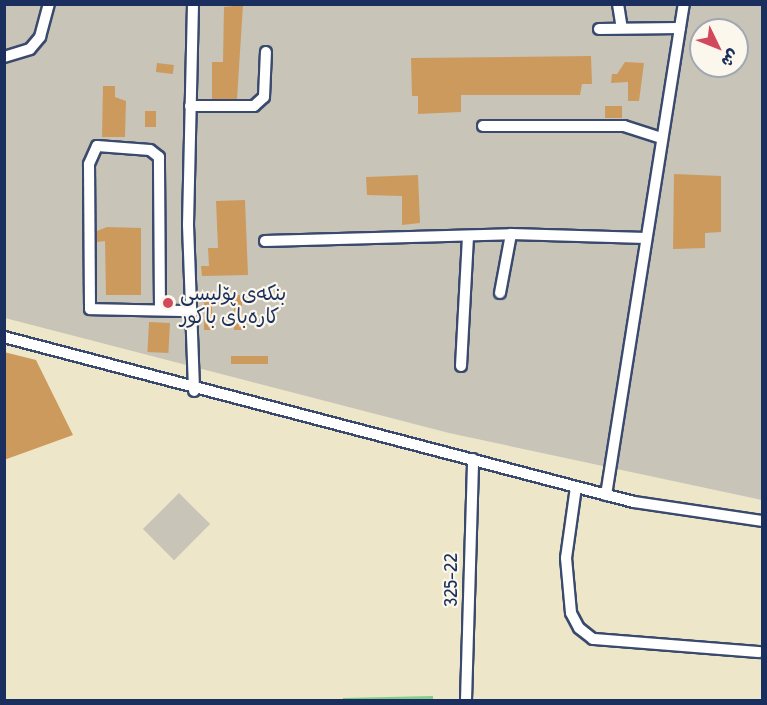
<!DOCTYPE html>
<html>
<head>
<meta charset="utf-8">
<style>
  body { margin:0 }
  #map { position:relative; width:767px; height:705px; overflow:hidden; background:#ede6c8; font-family:"Patrick Hand","Playpen Sans Arabic",sans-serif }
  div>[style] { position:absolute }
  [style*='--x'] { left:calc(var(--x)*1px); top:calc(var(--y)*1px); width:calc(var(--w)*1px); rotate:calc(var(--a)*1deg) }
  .industrial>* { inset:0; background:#c8c4b8; transform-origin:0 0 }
  .green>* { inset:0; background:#83ce8c }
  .building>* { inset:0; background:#cd9a5d; transform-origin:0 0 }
  .roads { filter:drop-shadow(2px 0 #3a4a6e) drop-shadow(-2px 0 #3a4a6e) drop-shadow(0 2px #3a4a6e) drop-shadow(0 -2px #3a4a6e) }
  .minor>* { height:10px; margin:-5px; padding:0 5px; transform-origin:5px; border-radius:5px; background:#fff }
  .dots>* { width:16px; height:16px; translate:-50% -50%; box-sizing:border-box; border:3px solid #fbf7ec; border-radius:50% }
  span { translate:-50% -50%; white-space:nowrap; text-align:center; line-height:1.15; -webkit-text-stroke:4.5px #fbf7ec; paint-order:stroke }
  .poi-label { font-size:20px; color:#1b2f5e }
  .left { translate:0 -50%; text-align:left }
  .street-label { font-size:20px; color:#1b2f5e }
  .frame { position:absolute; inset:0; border:6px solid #1b2f5e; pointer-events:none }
  .north { position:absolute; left:689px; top:18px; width:60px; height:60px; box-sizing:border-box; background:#fbf7ec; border:2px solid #a1a7b3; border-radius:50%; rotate:133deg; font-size:16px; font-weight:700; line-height:24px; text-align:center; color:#1b2f5e }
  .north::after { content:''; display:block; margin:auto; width:21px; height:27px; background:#d1495b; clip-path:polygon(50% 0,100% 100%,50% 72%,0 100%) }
</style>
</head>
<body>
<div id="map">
  <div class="industrial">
    <div style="clip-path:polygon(evenodd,5px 5px,762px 5px,762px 500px,449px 433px,5px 318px,5px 5px,701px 30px,737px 30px,737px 66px,701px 66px,701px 30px)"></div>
    <div style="left:179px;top:493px;width:44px;height:51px;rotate:45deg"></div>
  </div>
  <div class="green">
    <div style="clip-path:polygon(433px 696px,433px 700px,343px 700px,343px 698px)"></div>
  </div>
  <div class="building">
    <div style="clip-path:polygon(243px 5px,237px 99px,212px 99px,212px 62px,223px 62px,224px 7px)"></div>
    <div style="clip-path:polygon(591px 56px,592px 84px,582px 84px,580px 95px,461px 95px,461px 112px,418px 114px,418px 96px,412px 96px,411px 58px)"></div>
    <div style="clip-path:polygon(625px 62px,644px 63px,639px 101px,628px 101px,628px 82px,611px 83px,612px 74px,617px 74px)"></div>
    <div style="left:157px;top:63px;width:17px;height:9px;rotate:7deg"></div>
    <div style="clip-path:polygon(103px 86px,115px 86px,115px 97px,126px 101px,125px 137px,102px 137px)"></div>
    <div style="left:605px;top:106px;width:17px;height:12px"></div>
    <div style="left:145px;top:111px;width:11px;height:16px"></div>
    <div style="clip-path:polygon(674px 174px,721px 176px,721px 232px,705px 233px,705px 248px,673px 249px)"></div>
    <div style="clip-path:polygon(418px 175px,420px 223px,402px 225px,402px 196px,367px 195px,366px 177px)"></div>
    <div style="clip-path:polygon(245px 200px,248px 275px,202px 276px,201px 266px,209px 266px,208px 248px,218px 248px,216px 201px)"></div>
    <div style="clip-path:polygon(107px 227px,141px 228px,141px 295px,106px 295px,105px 241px,97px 242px,97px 231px)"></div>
    <div style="left:234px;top:295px;width:8px;height:35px"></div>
    <div style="left:204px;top:296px;width:8px;height:34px"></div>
    <div style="left:149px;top:322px;width:21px;height:30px;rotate:3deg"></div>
    <div style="clip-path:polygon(4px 352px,36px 360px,73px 435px,4px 460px)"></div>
    <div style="left:268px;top:356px;width:8px;height:37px;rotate:90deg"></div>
  </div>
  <div class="roads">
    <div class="minor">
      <div style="--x:193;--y:4;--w:221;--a:91.3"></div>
      <div style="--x:188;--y:225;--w:166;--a:87.9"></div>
      <div style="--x:618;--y:4;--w:24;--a:81"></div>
      <div style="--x:599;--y:29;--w:81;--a:-0.7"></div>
      <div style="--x:4;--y:57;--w:27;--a:-17"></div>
      <div style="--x:30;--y:49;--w:16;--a:-50"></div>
      <div style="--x:40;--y:37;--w:34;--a:-75"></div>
      <div style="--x:190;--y:106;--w:64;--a:0"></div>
      <div style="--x:254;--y:106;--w:13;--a:-42"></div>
      <div style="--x:264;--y:97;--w:45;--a:-87.5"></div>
      <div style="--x:483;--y:126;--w:141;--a:0"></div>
      <div style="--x:624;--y:126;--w:40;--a:18"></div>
      <div style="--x:265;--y:241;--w:246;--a:-1.6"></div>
      <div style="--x:511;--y:234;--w:135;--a:1.7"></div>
      <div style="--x:500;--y:293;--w:60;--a:-79.4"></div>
      <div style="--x:160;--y:309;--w:152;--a:-90.4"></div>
      <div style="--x:159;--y:157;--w:11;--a:-142"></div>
      <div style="--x:150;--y:150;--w:53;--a:-175.7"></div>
      <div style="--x:97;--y:146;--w:20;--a:114"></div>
      <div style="--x:89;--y:164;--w:145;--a:89.6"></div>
      <div style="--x:90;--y:309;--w:99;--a:1.2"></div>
      <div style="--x:4;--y:337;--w:651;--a:14.68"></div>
      <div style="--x:634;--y:502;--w:129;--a:8.4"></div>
      <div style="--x:461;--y:366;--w:130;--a:-86.9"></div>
      <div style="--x:576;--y:487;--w:72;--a:98"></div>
      <div style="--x:566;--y:558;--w:55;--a:84.8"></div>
      <div style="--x:571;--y:613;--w:17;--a:62"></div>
      <div style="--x:579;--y:628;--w:18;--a:38"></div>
      <div style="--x:593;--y:639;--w:167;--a:4.5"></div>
      <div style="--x:606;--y:495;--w:497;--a:-81"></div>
      <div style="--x:466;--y:700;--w:241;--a:-88.3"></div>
    </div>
  </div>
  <div class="dots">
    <div style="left:168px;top:303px;background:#d1495b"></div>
  </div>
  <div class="poi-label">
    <span class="left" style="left:180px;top:304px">بنکەی پۆلیسی<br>کارەبای باکور</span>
  </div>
  <div class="street-label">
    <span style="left:449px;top:580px;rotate:-90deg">325-22</span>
  </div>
  <div class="frame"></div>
  <div class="north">ش</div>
</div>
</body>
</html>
